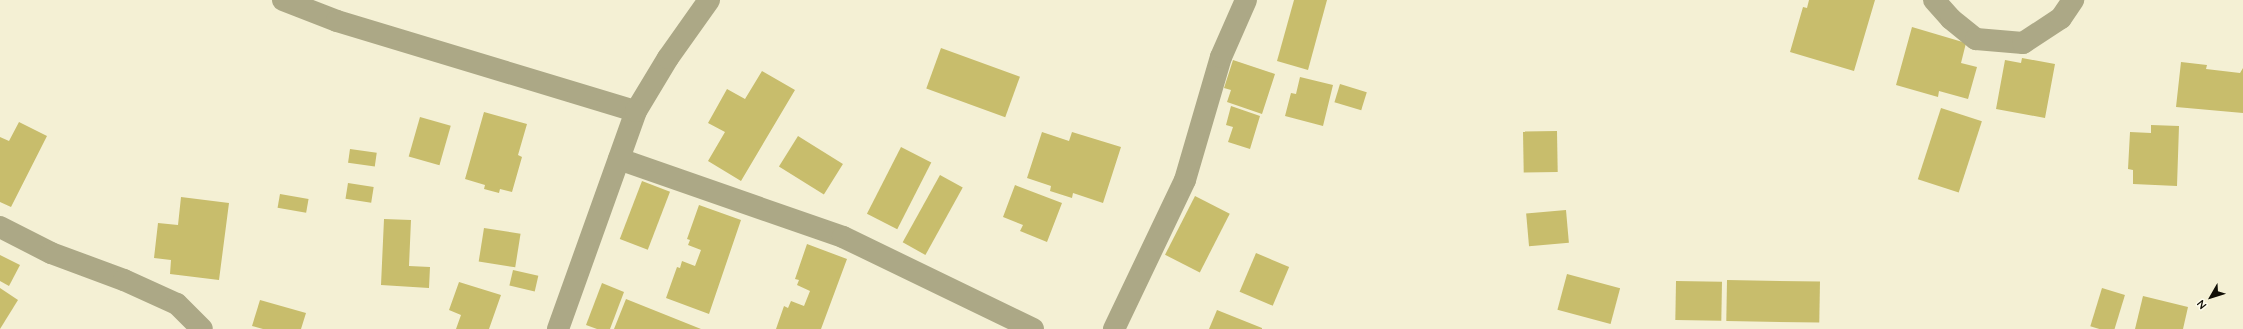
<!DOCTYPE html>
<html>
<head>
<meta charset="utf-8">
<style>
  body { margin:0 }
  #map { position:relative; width:2243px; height:329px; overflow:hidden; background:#f4f0d4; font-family:Quicksand,sans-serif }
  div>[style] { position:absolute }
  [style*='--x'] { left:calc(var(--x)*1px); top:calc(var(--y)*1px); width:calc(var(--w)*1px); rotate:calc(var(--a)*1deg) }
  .building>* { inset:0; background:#c8bd6c; transform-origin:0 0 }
  .minor>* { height:22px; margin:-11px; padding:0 11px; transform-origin:11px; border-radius:11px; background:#aca886 }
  span { translate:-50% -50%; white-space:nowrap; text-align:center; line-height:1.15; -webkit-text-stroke:3px #fffdec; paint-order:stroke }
  .north { position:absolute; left:2191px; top:277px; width:40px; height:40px; -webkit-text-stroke:3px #fffdec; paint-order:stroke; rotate:231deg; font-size:11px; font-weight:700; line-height:16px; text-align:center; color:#110f06 }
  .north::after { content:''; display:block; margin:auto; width:14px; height:18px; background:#110f06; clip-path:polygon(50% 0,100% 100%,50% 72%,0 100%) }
</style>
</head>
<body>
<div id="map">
  <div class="building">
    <div style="clip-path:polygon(1294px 0,1327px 0,1308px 70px,1277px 61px)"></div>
    <div style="clip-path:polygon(1809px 0,1875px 0,1854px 71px,1790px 52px,1803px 7px,1807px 8px)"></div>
    <div style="clip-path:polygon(1912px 27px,1966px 43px,1961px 63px,1977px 67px,1968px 99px,1939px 91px,1938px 97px,1896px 85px)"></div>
    <div style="left:941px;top:48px;width:84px;height:43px;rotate:20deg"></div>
    <div style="clip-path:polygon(2022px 58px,2055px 64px,2045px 118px,1996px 109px,2005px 60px,2021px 63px)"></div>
    <div style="clip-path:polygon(1233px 60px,1275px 74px,1262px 114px,1227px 102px,1231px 90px,1224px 88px)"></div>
    <div style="clip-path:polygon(2181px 62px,2207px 65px,2206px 69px,2240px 73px,2243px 68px,2243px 113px,2176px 107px)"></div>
    <div style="clip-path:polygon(762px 71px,795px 90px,741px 181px,708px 161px,725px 132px,708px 123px,727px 89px,745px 99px)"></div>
    <div style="clip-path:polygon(1300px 77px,1333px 85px,1323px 126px,1285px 116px,1291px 93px,1296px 94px)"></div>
    <div style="left:1340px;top:84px;width:28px;height:19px;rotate:17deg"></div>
    <div style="clip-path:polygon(1231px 106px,1260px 116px,1250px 149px,1228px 142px,1233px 127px,1226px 125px)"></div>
    <div style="left:1941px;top:108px;width:43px;height:75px;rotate:18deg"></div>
    <div style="clip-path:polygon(484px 112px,527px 124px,518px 155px,522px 157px,512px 192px,500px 189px,499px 193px,484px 189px,485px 185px,465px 179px)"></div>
    <div style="left:420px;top:117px;width:32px;height:41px;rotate:16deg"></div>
    <div style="clip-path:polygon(19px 122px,47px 136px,11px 207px,0 202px,0 137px,9px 141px)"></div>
    <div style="clip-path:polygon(2151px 125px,2179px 126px,2177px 186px,2133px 184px,2133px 170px,2128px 169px,2130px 132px,2151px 133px)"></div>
    <div style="left:1557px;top:131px;width:41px;height:34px;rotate:89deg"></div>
    <div style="clip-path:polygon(1042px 132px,1069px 141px,1072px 132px,1121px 147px,1103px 203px,1073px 193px,1072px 198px,1050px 191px,1051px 186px,1027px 178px)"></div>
    <div style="left:798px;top:136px;width:53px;height:36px;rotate:32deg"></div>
    <div style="left:901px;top:147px;width:34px;height:75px;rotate:27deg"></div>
    <div style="left:350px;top:149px;width:27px;height:14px;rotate:8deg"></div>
    <div style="left:940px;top:175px;width:26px;height:77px;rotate:29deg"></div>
    <div style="left:642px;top:181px;width:30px;height:62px;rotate:21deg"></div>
    <div style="left:348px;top:183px;width:26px;height:16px;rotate:9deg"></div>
    <div style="clip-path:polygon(1015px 185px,1062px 203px,1047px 242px,1020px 231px,1023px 225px,1003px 217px)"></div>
    <div style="left:280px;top:194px;width:29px;height:14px;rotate:10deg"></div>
    <div style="left:1195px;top:196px;width:39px;height:66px;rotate:27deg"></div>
    <div style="clip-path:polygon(181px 197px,229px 203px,219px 280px,170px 274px,171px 260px,154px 258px,158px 223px,178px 225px)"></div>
    <div style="clip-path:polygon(699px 205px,741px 220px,709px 314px,666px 298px,677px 267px,680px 268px,682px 261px,695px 266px,701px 250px,688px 245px,690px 240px,687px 239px)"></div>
    <div style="left:1566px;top:210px;width:33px;height:40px;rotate:85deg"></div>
    <div style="clip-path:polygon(384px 219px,411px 220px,409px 266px,430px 267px,429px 288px,381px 285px)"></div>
    <div style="left:484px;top:228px;width:37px;height:34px;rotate:9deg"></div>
    <div style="clip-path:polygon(807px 244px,847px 259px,821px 329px,776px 329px,784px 306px,788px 308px,791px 301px,804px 306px,810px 291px,797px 285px,799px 280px,795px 279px)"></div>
    <div style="left:1256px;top:253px;width:36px;height:42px;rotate:23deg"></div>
    <div style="clip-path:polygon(0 255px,20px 265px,9px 286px,0 281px)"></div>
    <div style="left:513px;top:270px;width:26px;height:16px;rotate:13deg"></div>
    <div style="left:1567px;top:274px;width:55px;height:37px;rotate:15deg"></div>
    <div style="left:1727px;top:280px;width:93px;height:41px;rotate:1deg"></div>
    <div style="left:1676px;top:281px;width:46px;height:39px;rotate:1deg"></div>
    <div style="clip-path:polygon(459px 282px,501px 295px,489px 329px,456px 329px,461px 315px,449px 310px)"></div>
    <div style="clip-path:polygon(602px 283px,624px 292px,610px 329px,597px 329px,586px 325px)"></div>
    <div style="clip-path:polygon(0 288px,18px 300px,0 329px)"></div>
    <div style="left:2102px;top:288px;width:24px;height:40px;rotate:17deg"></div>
    <div style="clip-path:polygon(2143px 296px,2188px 307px,2183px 329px,2135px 329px)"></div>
    <div style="clip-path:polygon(626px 299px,701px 329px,614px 329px)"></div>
    <div style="clip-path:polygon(260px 300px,306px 313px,301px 329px,263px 329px,252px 326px)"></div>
    <div style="clip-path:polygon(1217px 310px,1262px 328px,1262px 329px,1209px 329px)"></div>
  </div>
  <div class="minor">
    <div style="--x:283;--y:0;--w:58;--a:21.3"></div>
    <div style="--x:337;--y:21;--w:312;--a:16.8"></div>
    <div style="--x:1934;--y:0;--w:25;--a:48"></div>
    <div style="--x:1951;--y:19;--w:32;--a:39"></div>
    <div style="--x:1976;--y:39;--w:47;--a:4.9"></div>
    <div style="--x:2023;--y:43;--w:45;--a:-33.3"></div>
    <div style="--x:2061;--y:18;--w:22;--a:-56"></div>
    <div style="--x:619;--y:159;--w:237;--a:19.2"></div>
    <div style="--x:843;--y:237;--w:211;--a:25.8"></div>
    <div style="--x:0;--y:227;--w:57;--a:27"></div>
    <div style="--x:51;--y:253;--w:78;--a:20.3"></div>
    <div style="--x:124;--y:280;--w:58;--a:24.4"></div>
    <div style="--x:177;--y:304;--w:35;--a:45"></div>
    <div style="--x:558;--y:329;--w:232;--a:-70.3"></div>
    <div style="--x:636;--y:111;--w:62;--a:-58.9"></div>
    <div style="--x:668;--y:58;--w:71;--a:-54.7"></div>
    <div style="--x:1114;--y:329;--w:165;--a:-64.5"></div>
    <div style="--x:1185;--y:180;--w:128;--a:-73.7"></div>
    <div style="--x:1221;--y:57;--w:62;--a:-66.3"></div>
  </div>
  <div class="north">N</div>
</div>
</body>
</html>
